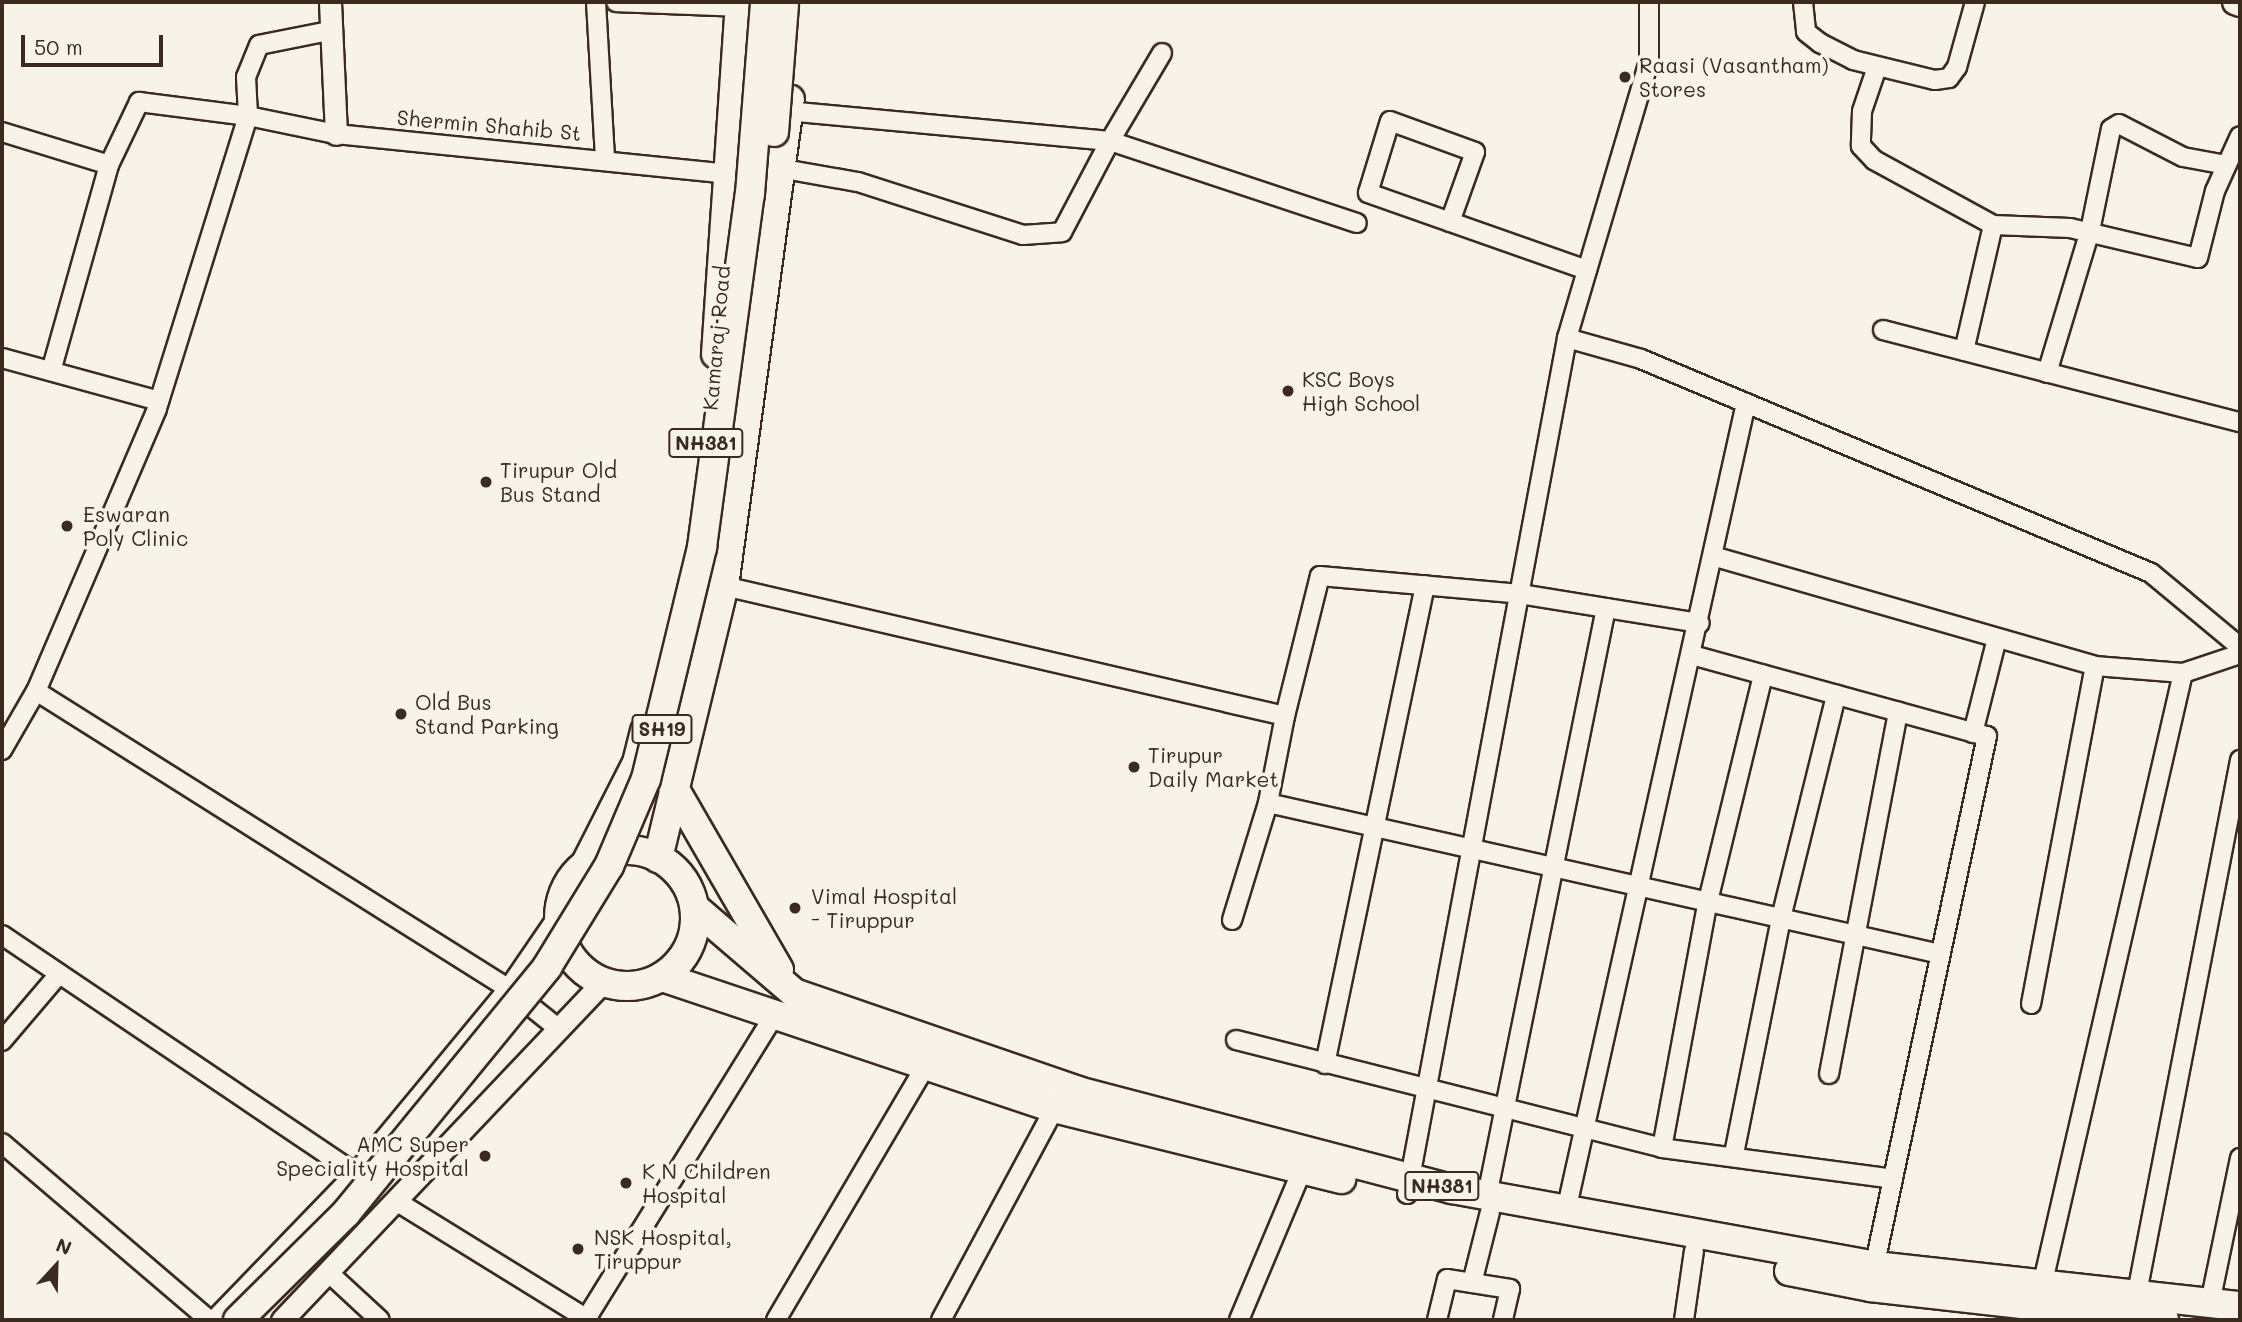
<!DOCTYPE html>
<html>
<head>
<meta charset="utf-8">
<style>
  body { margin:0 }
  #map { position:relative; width:2242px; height:1322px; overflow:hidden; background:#f7f3e8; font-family:Mali,sans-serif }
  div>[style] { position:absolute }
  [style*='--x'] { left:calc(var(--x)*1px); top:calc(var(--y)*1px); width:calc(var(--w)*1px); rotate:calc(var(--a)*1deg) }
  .roads { filter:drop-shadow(2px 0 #3b2a1e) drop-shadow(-2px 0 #3b2a1e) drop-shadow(0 2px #3b2a1e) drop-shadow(0 -2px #3b2a1e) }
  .minor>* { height:18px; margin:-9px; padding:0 9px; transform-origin:9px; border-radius:9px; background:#f7f3e8 }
  .tertiary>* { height:21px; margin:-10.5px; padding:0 10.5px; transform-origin:10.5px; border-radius:10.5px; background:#f7f3e8 }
  .secondary>* { height:24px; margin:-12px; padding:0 12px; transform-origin:12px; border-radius:12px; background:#f7f3e8 }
  .trunk>* { height:28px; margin:-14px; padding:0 14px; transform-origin:14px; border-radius:14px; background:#f7f3e8 }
  .trunk>.ring { margin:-14px; padding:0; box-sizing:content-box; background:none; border:28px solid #f7f3e8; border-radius:50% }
  .bridges { filter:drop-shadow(2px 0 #3b2a1e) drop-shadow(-2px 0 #3b2a1e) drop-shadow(0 2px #3b2a1e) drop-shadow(0 -2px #3b2a1e) }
  .primary-bridge>* { height:28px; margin:-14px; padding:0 14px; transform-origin:14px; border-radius:14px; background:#f7f3e8 }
  .dots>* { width:19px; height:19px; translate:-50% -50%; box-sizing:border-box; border:4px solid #f7f3e8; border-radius:50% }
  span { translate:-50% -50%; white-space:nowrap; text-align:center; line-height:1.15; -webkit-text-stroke:7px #f7f3e8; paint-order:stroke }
  .shield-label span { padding:2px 5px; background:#f7f3e8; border:2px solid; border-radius:5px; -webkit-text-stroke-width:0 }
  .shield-label { font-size:19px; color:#3b2a1e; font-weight:700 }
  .poi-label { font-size:21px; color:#3b2a1e }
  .left { translate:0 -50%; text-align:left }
  .right { translate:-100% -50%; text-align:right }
  .street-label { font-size:21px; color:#3b2a1e }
  .frame { position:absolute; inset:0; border:4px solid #3b2a1e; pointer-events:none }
  .north { position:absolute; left:21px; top:1231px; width:70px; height:70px; -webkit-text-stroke:5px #f7f3e8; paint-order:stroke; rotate:22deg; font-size:19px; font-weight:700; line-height:28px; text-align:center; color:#3b2a1e }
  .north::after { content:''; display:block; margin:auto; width:24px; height:32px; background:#3b2a1e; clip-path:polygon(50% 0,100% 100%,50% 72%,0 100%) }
  .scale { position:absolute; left:21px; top:35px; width:142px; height:32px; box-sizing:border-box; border:4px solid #3b2a1e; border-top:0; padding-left:9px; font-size:21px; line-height:24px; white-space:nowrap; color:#3b2a1e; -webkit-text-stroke:5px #f7f3e8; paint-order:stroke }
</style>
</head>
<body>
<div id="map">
  <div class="roads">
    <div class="minor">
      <div style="--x:596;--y:2;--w:156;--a:86.7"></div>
      <div style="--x:616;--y:2;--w:124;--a:2.3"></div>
      <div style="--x:1803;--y:2;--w:30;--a:84"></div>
      <div style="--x:1806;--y:32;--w:18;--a:38"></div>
      <div style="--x:1820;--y:43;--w:37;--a:27"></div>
      <div style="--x:1853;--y:60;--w:84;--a:13.7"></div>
      <div style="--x:1935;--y:80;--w:14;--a:-8"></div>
      <div style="--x:1949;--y:78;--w:14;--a:-54"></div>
      <div style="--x:1957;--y:67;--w:67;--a:-74.5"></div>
      <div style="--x:329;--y:31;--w:71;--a:168.7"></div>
      <div style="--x:259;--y:45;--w:35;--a:112"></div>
      <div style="--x:246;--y:77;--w:39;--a:87"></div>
      <div style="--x:248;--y:116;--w:90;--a:11.6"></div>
      <div style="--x:336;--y:134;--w:393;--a:5.8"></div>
      <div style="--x:1162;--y:53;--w:102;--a:120.6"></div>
      <div style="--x:1110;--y:141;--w:260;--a:18.4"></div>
      <div style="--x:1877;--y:67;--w:46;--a:108.8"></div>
      <div style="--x:1862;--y:111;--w:35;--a:92"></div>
      <div style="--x:1861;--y:146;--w:19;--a:47"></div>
      <div style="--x:1874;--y:160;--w:136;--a:28.6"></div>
      <div style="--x:1993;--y:225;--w:77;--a:2.2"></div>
      <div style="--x:2070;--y:228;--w:131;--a:13.2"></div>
      <div style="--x:2198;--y:258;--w:69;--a:-75.8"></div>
      <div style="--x:2215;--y:191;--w:60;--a:-65.6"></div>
      <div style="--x:2;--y:132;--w:112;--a:17.1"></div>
      <div style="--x:109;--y:165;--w:214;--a:105.7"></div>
      <div style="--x:109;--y:165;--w:70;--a:-64.5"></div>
      <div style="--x:139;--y:102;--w:110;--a:7.3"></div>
      <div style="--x:248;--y:116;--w:307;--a:107.3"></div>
      <div style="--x:157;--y:409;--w:307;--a:113.2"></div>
      <div style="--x:36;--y:691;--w:559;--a:32.21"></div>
      <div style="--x:509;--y:989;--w:64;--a:38.7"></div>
      <div style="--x:784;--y:169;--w:75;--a:10"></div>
      <div style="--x:858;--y:182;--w:173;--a:17.8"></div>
      <div style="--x:1023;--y:235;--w:39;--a:-4"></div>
      <div style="--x:1062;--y:232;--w:103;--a:-62.2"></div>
      <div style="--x:1110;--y:141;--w:322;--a:-174.7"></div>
      <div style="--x:1450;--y:222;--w:74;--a:-70.3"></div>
      <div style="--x:1475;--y:152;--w:90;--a:-160"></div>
      <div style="--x:1390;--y:121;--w:75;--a:107"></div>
      <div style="--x:1368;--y:193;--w:232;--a:19.4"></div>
      <div style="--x:1883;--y:330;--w:369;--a:14.5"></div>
      <div style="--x:1567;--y:338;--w:77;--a:15.8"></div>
      <div style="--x:1641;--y:359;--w:553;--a:22.76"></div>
      <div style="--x:2151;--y:573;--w:116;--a:39.7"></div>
      <div style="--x:1964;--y:351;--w:129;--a:-77"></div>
      <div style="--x:2;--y:358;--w:163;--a:15.3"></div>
      <div style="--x:2047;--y:373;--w:148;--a:-73.2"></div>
      <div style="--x:2090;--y:231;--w:104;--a:-78.4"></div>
      <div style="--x:2111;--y:129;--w:9;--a:-32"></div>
      <div style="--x:2119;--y:124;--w:72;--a:27.3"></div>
      <div style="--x:2183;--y:157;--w:44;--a:10.5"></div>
      <div style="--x:1716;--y:557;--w:394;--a:16"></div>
      <div style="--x:2095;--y:666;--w:88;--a:4.5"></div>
      <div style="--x:2183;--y:673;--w:60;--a:-18.4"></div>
      <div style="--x:724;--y:586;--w:576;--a:13.05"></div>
      <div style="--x:1285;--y:716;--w:144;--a:-76"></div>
      <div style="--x:1320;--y:576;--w:201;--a:5.1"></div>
      <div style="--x:1520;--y:594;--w:182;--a:9.2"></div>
      <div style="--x:1692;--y:655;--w:306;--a:15.4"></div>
      <div style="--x:1987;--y:736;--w:549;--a:101.99"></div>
      <div style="--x:1285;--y:716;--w:89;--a:101.1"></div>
      <div style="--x:1268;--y:803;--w:689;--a:12.66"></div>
      <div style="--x:1973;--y:733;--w:94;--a:-75.8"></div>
      <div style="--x:2;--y:750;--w:68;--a:-60"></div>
      <div style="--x:1232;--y:920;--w:122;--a:-72.9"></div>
      <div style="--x:2;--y:935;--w:427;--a:34"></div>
      <div style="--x:2031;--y:1004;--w:344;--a:-79.3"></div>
      <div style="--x:1236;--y:1040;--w:439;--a:14.2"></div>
      <div style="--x:1662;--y:1148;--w:233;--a:7.6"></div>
      <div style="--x:2;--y:1041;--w:88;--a:-49.6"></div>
      <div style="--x:1325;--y:1064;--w:489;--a:-78.2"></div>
      <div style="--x:1829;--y:1074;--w:369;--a:-79.2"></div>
      <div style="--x:2;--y:1143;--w:272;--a:40.5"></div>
      <div style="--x:1662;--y:1148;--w:251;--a:-79.5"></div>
      <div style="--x:1708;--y:901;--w:233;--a:-76.3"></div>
      <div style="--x:1734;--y:1154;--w:241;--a:-78.7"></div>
      <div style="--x:1781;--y:918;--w:230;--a:-76.1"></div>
      <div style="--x:1407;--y:1194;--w:871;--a:-79.41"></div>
      <div style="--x:1567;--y:338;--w:289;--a:-73.5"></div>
      <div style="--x:1649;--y:61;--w:59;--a:-90"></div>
      <div style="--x:1487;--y:1196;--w:600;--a:-78.56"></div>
      <div style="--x:396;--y:1201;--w:227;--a:31.7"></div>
      <div style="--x:1566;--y:1211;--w:828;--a:-77.44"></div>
      <div style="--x:329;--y:1273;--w:69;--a:42.7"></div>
      <div style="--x:1472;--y:1283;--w:73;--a:-75.8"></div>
      <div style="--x:2042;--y:1286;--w:629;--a:-77.05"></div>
      <div style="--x:2137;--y:1293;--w:543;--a:-79.06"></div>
      <div style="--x:2210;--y:1303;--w:148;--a:-78.3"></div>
      <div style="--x:586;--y:1319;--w:355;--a:-58.2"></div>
      <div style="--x:776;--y:1320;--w:294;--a:-59.5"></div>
      <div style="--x:941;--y:1320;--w:250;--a:-61.8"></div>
      <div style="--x:1239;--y:1320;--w:163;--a:-67.2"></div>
      <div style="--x:1437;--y:1320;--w:42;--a:-76.3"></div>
      <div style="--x:1447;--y:1279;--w:64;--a:9"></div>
      <div style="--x:1510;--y:1289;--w:32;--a:103"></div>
      <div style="--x:1684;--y:1320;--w:70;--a:-81.8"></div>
    </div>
    <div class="tertiary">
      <div style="--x:330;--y:2;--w:132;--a:87.4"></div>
      <div style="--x:215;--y:1320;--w:203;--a:-46"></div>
      <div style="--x:356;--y:1174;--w:240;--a:-50.4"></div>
      <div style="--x:509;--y:989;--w:88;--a:-55.6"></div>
      <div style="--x:282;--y:1320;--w:466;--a:-46.5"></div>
    </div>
    <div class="secondary">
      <div style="--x:2235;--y:2;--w:5;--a:22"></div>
    </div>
    <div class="trunk">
      <div style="--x:716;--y:354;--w:353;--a:-86.1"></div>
      <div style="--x:670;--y:781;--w:218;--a:60"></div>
      <div class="ring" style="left:559px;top:850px;width:108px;height:108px"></div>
      <div style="--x:658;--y:858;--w:280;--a:-76.4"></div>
      <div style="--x:724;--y:586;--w:491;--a:-82.3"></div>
      <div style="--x:585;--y:865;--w:114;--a:-63"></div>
      <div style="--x:637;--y:763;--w:33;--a:-76"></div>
      <div style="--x:695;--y:908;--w:130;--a:40.6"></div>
      <div style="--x:794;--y:993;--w:300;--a:19"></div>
      <div style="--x:1078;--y:1091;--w:387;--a:14.7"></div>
      <div style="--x:1452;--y:1189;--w:430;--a:10.3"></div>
      <div style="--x:1875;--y:1266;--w:367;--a:6.3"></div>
      <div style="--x:662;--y:977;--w:413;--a:18.5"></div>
      <div style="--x:1054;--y:1108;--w:296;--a:13.9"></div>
      <div style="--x:1789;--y:1271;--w:83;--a:11.2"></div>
      <div style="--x:1870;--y:1287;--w:296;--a:6.4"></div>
    </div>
  </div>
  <div class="bridges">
    <div class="primary-bridge">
      <div style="--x:774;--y:132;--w:127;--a:-85.5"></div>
      <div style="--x:238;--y:1320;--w:152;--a:-44.7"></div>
      <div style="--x:346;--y:1213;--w:318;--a:-50.7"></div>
      <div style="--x:547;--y:967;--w:119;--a:-58.5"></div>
      <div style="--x:609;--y:866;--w:95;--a:-67"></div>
      <div style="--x:646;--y:779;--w:239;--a:-76.4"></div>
      <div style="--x:702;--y:547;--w:356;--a:-82.3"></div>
      <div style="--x:750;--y:194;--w:193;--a:-85.5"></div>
    </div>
  </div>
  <div class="dots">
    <div style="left:1625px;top:77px;background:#3b2a1e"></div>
    <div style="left:1288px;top:391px;background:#3b2a1e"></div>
    <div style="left:486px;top:482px;background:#3b2a1e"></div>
    <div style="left:67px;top:526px;background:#3b2a1e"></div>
    <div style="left:401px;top:714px;background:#3b2a1e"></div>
    <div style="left:1134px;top:767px;background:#3b2a1e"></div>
    <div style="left:795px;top:908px;background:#3b2a1e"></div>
    <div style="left:485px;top:1156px;background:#3b2a1e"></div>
    <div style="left:626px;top:1183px;background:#3b2a1e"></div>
    <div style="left:578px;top:1249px;background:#3b2a1e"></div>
  </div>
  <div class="shield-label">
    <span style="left:706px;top:443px">NH381</span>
    <span style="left:662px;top:729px">SH19</span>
    <span style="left:1442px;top:1186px">NH381</span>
  </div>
  <div class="poi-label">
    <span class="left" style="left:1639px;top:77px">Raasi (Vasantham)<br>Stores</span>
    <span class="left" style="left:1302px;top:391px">KSC Boys<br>High School</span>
    <span class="left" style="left:500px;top:482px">Tirupur Old<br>Bus Stand</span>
    <span class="left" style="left:83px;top:526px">Eswaran<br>Poly Clinic</span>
    <span class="left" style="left:415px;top:714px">Old Bus<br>Stand Parking</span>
    <span class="left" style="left:1148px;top:767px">Tirupur<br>Daily Market</span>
    <span class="left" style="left:811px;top:908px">Vimal Hospital<br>- Tiruppur</span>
    <span class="right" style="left:469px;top:1156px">AMC Super<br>Speciality Hospital</span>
    <span class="left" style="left:642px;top:1183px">K N Children<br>Hospital</span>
    <span class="left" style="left:594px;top:1249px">NSK Hospital,<br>Tiruppur</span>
  </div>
  <div class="street-label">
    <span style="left:489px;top:125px;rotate:5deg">Shermin Shahib St</span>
    <span style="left:716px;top:338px;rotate:-85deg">Kamaraj Road</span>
  </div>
  <div class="frame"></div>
  <div class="north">N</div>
  <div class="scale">50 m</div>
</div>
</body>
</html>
